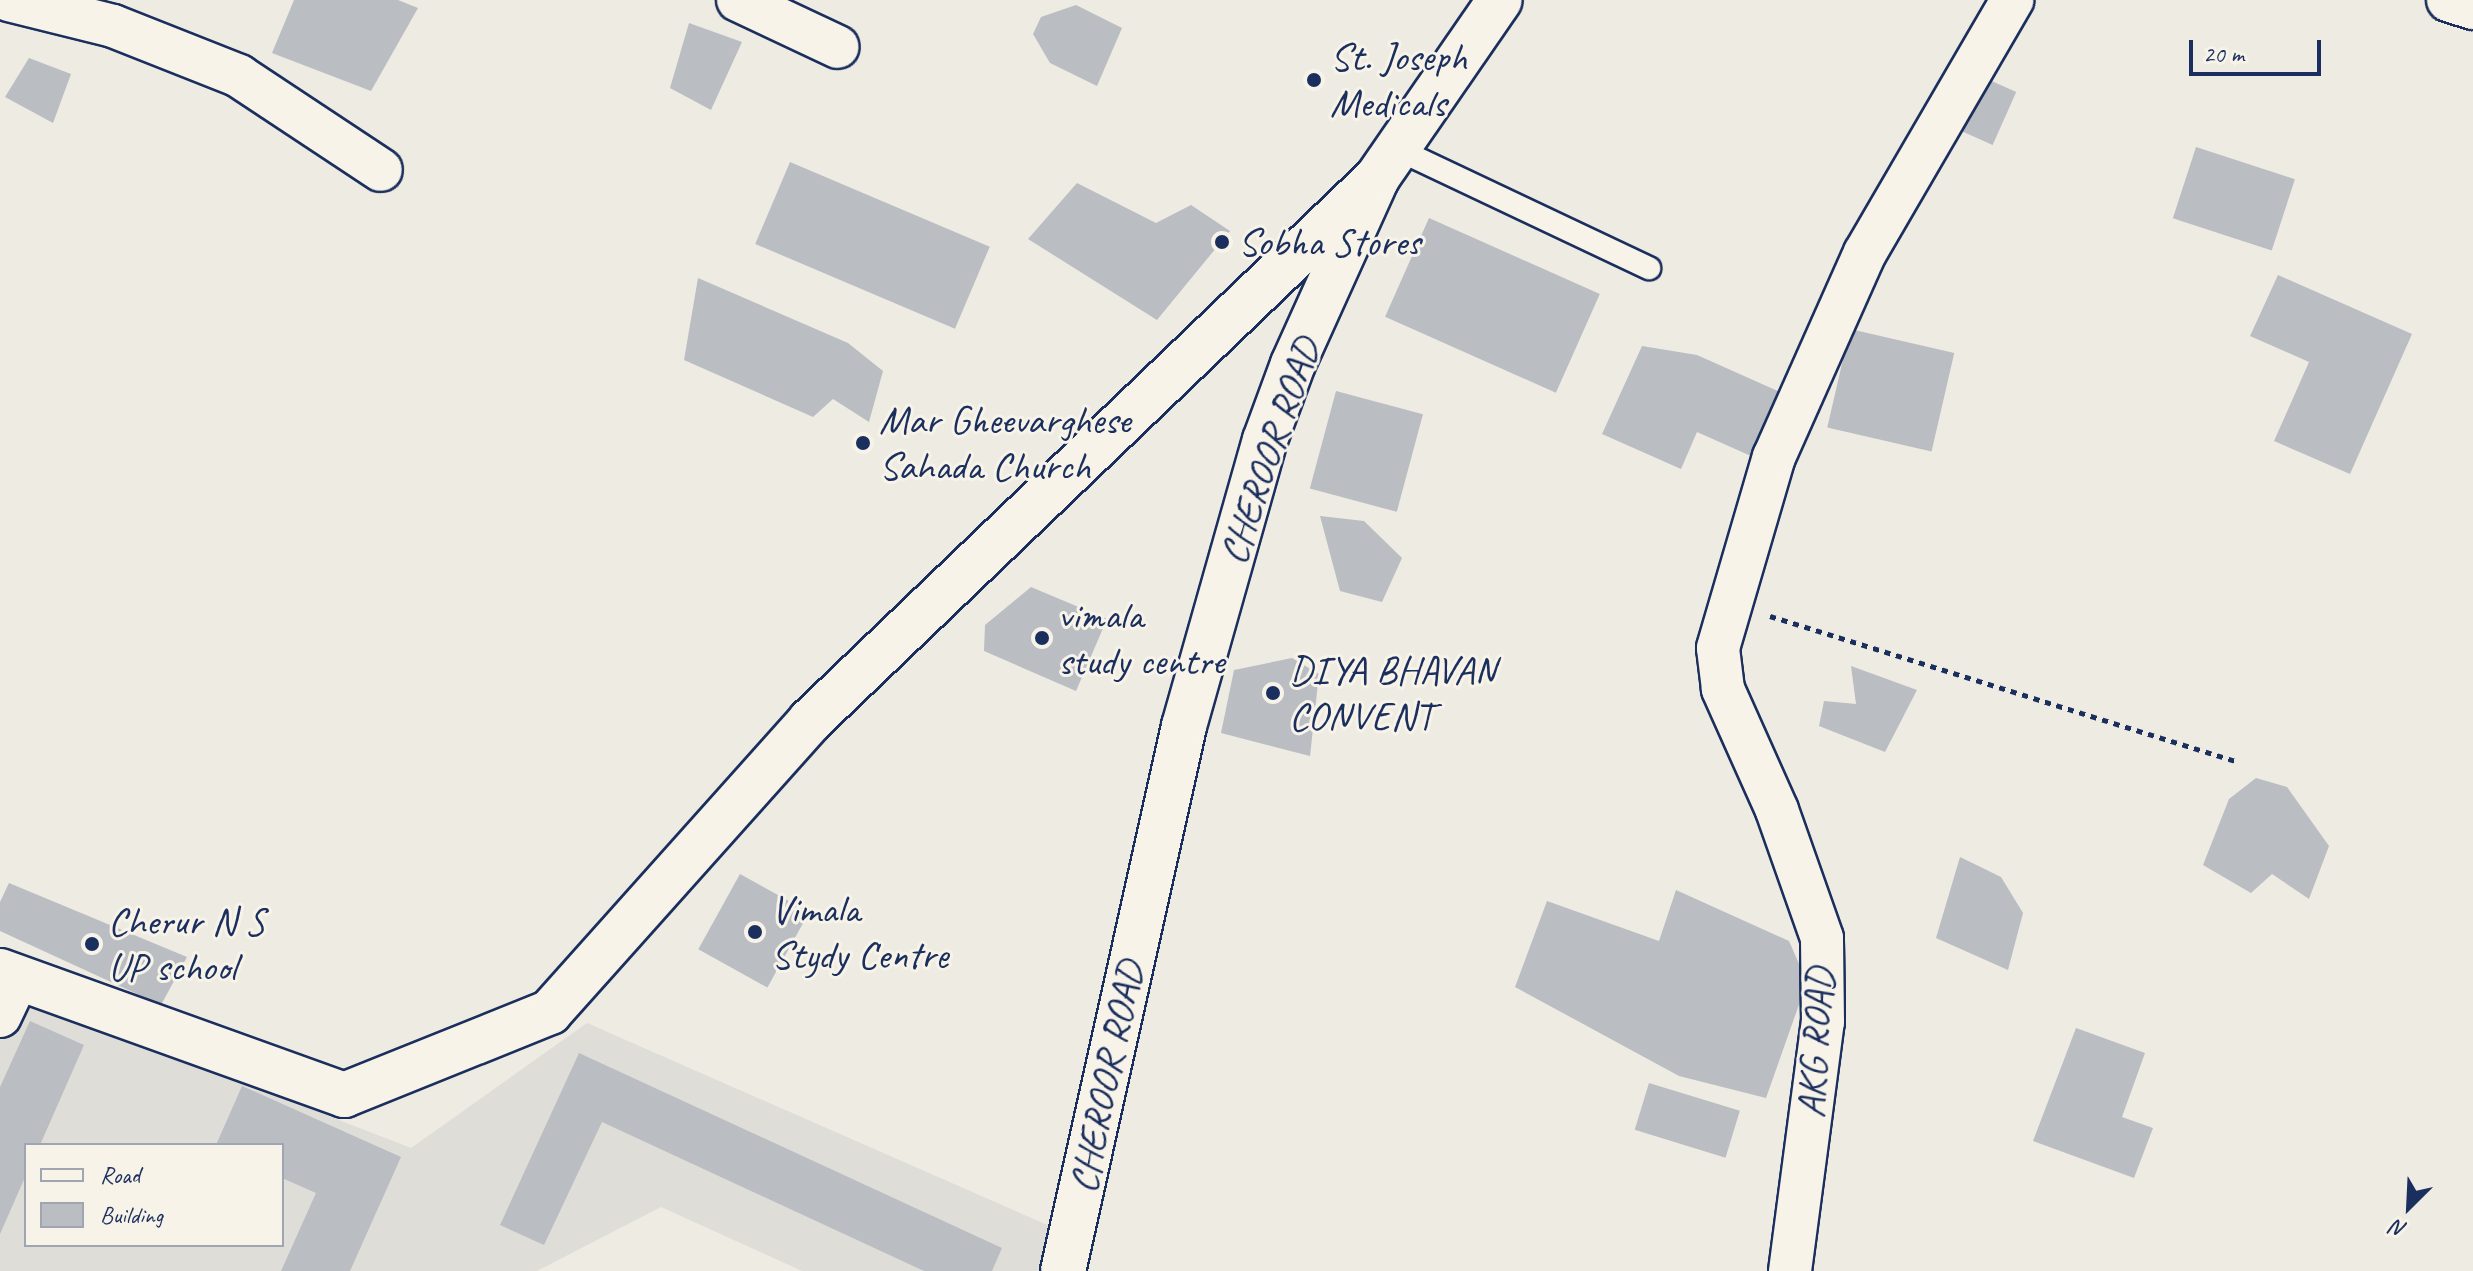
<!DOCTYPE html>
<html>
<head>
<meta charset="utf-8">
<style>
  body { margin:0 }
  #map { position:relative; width:2473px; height:1271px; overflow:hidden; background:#eeebe2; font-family:Caveat,sans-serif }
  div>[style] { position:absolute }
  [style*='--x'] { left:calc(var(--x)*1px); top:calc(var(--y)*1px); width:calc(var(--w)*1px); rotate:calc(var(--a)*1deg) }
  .built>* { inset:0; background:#deddd8 }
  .building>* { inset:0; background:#babdc2; transform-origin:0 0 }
  .path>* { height:5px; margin-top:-2.5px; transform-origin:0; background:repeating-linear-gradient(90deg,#1b2f5e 0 6px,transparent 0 12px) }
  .roads { filter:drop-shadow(2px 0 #1b2f5e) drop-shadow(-2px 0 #1b2f5e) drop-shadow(0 2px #1b2f5e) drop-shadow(0 -2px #1b2f5e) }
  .service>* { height:22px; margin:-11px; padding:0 11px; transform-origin:11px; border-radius:11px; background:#f7f3e8 }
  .minor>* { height:42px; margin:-21px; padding:0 21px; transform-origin:21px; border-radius:21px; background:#f7f3e8 }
  .secondary>* { height:44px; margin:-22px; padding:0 22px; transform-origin:22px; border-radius:22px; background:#f7f3e8 }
  .dots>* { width:22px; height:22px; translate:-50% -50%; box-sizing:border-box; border:4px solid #f7f3e8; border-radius:50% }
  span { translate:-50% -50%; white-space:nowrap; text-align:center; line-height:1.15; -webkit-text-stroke:6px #f7f3e8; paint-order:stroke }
  .poi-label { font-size:40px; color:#1b2f5e }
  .left { translate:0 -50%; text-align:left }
  .street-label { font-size:40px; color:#1b2f5e }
  .legend { position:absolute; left:24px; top:1143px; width:260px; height:104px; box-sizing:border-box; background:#f7f3e8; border:2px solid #9fa5b1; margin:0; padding:10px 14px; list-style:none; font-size:24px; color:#1b2f5e }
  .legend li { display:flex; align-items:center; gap:16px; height:40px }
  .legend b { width:40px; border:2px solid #9fa5b1 }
  .north { position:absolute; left:2369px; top:1167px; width:80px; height:80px; -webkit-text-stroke:6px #f7f3e8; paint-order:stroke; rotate:204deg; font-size:22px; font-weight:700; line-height:32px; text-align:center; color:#1b2f5e }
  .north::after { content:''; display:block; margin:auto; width:28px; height:36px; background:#1b2f5e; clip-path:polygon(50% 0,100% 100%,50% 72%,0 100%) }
  .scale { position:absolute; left:2189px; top:40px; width:132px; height:36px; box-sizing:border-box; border:4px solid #1b2f5e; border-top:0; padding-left:10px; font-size:24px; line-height:28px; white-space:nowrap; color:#1b2f5e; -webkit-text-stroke:6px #f7f3e8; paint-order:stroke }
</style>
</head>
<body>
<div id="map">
  <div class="built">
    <div style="clip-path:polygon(evenodd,23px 989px,187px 1061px,411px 1148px,587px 1023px,1052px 1227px,1037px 1271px,802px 1271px,661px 1207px,537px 1271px,0 1271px,0 1039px,23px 989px,26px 1145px,282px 1145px,282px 1245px,26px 1245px,26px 1145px)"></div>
  </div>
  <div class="building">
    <div style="clip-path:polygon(294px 0,398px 0,418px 8px,371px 91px,272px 53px)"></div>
    <div style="clip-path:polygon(1076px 5px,1122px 28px,1097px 86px,1050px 63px,1033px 34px,1041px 17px)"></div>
    <div style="clip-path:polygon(689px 23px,742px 42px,711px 110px,670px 88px)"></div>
    <div style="clip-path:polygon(29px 58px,71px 74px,53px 123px,5px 97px)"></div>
    <div style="left:1976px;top:74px;width:44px;height:58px;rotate:24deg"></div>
    <div style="left:2196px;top:147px;width:104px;height:75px;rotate:18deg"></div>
    <div style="left:790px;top:162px;width:217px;height:89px;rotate:23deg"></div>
    <div style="clip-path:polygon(1077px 183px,1156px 223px,1191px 205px,1230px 231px,1157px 320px,1028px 239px)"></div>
    <div style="left:1429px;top:218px;width:187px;height:108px;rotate:24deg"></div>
    <div style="clip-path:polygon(2278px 275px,2412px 334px,2350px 474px,2274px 441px,2309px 362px,2250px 336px)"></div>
    <div style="clip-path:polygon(698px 278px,848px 343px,883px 371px,869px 422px,833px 399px,813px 417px,684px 360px)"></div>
    <div style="left:1850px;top:329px;width:107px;height:101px;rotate:13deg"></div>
    <div style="clip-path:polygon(1642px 346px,1697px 355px,1780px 392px,1751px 456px,1697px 432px,1681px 469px,1602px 434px)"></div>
    <div style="left:1336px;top:391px;width:90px;height:101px;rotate:15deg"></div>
    <div style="clip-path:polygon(1320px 516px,1364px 521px,1402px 558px,1382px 602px,1340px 591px)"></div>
    <div style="clip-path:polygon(1031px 587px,1107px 619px,1076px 691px,984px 651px,985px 625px)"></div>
    <div style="clip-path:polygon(1292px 658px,1319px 674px,1310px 756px,1221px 733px,1234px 670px)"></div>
    <div style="clip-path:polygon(1851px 666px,1917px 690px,1885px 752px,1819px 726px,1824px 701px,1856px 704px)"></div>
    <div style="clip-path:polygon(2256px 778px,2287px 787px,2329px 846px,2309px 899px,2272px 874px,2251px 893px,2203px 865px,2229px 799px)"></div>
    <div style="clip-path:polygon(1960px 857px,2001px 877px,2023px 913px,2008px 970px,1936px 938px)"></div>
    <div style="left:740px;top:874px;width:79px;height:86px;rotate:29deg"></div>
    <div style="clip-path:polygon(9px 883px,187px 957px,161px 1005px,0 931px,0 902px)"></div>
    <div style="clip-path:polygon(1676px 890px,1789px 941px,1807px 982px,1766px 1098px,1679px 1076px,1515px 987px,1547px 901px,1659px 941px)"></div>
    <div style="clip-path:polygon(30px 1021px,84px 1045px,40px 1145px,26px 1145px,26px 1175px,0 1234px,0 1087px)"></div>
    <div style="clip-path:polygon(2076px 1028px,2145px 1053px,2122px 1117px,2153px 1128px,2134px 1178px,2033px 1141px)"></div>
    <div style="clip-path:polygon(579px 1053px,1002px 1248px,992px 1271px,924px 1271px,602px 1122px,544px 1245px,500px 1225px)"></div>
    <div style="left:1649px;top:1083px;width:95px;height:49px;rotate:17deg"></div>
    <div style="clip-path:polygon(242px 1086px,401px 1157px,350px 1271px,281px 1271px,316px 1193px,282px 1178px,282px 1145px,216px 1145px)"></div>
  </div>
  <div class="path">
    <div style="--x:1770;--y:616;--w:488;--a:17.3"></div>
  </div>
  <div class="roads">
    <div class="service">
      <div style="--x:1397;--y:149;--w:279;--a:25.3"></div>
    </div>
    <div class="minor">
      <div style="--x:9;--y:0;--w:107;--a:14"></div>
      <div style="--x:113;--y:26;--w:136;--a:21.6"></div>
      <div style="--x:239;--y:76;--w:170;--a:33.5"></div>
      <div style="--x:738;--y:0;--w:110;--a:25.2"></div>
      <div style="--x:2448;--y:0;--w:26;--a:18"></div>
      <div style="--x:0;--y:1016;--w:42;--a:-64.7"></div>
      <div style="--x:1790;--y:1271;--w:251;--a:-82.5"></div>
      <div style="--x:1823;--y:1022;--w:84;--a:-90.7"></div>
      <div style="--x:1822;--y:938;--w:136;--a:-109.4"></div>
      <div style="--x:1777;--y:810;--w:133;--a:-114.1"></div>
      <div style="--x:1723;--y:689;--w:41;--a:-97"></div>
      <div style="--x:1718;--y:648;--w:199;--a:-73.7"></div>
      <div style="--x:1774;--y:457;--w:223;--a:-66"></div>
      <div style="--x:1865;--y:253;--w:293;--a:-59.8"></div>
    </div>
    <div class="secondary">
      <div style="--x:0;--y:971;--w:366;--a:19.8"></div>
      <div style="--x:344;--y:1095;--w:222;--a:-21.9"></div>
      <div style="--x:550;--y:1012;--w:390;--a:-48.2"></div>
      <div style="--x:810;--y:721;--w:785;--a:-43.76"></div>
      <div style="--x:1063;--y:1271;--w:558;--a:-77.48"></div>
      <div style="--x:1184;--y:726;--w:297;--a:-74.2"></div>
      <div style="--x:1265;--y:440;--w:81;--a:-69.8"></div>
      <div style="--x:1293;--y:364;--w:204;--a:-65.7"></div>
      <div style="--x:1377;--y:178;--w:216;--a:-55.4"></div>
    </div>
  </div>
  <div class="dots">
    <div style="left:1314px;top:80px;background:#1b2f5e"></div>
    <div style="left:1222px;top:242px;background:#1b2f5e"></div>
    <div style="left:863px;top:443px;background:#1b2f5e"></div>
    <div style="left:1042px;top:638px;background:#1b2f5e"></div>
    <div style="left:1273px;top:693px;background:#1b2f5e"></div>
    <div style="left:755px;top:932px;background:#1b2f5e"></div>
    <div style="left:92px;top:944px;background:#1b2f5e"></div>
  </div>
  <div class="poi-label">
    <span class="left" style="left:1330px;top:80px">St. Joseph<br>Medicals</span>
    <span class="left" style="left:1238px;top:242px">Sobha Stores</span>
    <span class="left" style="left:879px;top:443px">Mar Gheevarghese<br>Sahada Church</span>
    <span class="left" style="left:1058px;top:638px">vimala<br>study centre</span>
    <span class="left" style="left:1289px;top:693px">DIYA BHAVAN<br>CONVENT</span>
    <span class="left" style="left:771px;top:932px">Vimala<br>Stydy Centre</span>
    <span class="left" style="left:108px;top:944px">Cherur N S<br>UP school</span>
  </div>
  <div class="street-label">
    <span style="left:1269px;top:451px;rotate:-71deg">CHEROOR ROAD</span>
    <span style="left:1815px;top:1043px;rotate:-86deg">AKG ROAD</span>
    <span style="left:1106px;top:1077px;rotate:-78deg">CHEROOR ROAD</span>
  </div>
  <ul class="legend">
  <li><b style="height:10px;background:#f7f3e8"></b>Road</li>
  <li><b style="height:22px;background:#babdc2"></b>Building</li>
  </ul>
  <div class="north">N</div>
  <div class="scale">20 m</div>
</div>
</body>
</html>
